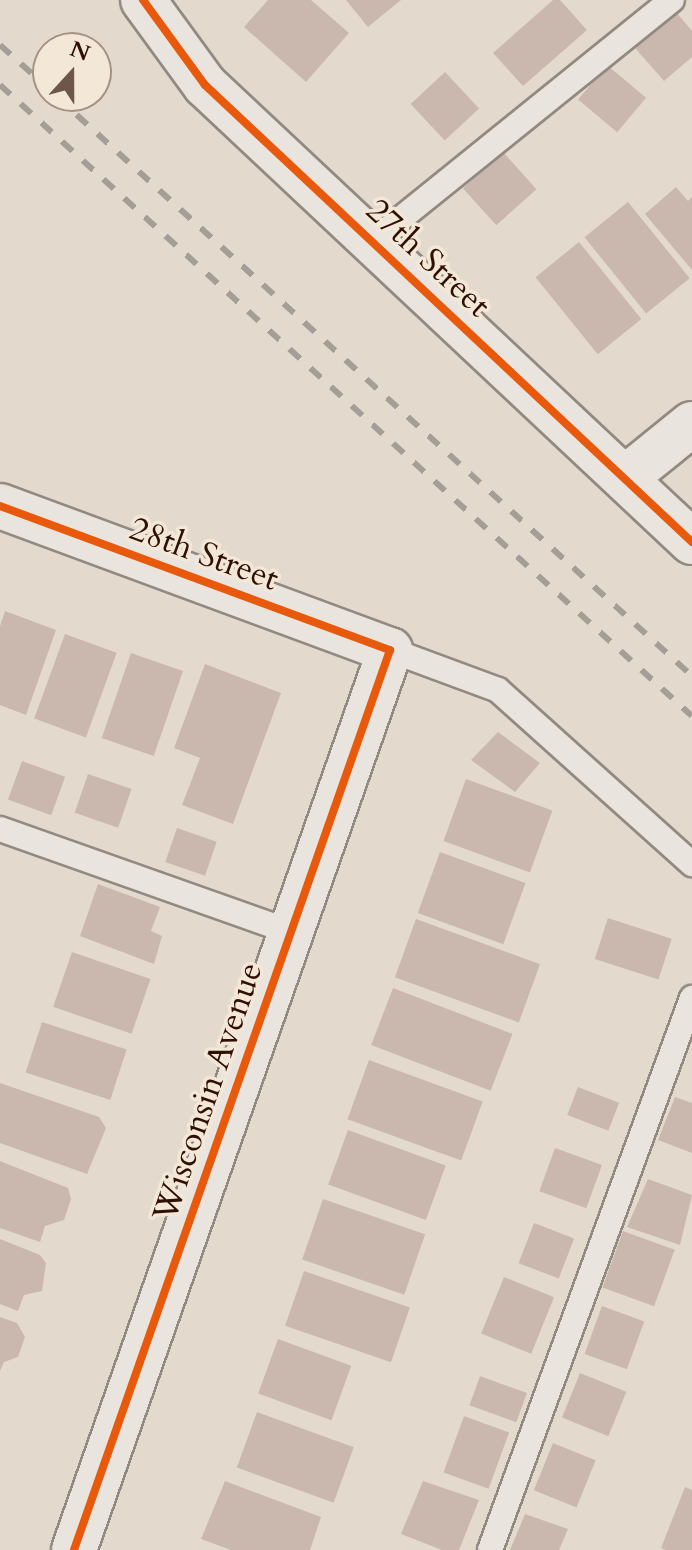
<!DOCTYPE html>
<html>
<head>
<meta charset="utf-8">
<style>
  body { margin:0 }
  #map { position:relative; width:692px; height:1550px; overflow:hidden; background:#e3dacd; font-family:Cardo,serif }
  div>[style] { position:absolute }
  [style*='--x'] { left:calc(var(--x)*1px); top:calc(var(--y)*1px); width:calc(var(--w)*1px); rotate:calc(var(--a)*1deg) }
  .building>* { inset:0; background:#cab8ae; transform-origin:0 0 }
  .roads { filter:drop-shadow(2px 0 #928981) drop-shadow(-2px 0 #928981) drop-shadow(0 2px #928981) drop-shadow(0 -2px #928981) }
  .lane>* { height:24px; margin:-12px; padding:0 12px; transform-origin:12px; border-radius:12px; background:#e9e4de }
  .street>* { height:44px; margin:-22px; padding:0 22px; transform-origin:22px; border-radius:22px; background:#e9e4de }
  .rail>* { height:6px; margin-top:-3px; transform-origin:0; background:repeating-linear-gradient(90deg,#a59e97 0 14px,transparent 0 28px) }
  .cycleway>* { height:8px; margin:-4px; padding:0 4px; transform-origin:4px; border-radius:4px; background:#e8590c }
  span { translate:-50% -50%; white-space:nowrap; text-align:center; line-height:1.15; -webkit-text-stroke:7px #f3e8d8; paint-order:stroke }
  .street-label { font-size:34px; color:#2f1004 }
  .north { position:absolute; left:32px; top:32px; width:80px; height:80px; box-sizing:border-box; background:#f3e8d8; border:2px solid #a59283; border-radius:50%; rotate:21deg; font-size:22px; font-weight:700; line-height:32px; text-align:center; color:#2f1004 }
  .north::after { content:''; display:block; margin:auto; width:28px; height:36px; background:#6e574a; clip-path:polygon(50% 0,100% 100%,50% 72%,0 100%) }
</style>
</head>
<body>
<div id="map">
  <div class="building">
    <div style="clip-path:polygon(268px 0,311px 0,349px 33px,306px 82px,244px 27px)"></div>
    <div style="clip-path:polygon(346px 0,401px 0,368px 27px)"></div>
    <div style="clip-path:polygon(553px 0,560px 0,587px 30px,523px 86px,493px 53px)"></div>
    <div style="clip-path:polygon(676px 12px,692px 31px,692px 57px,664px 81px,635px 48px)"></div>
    <div style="left:607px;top:65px;width:51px;height:45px;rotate:40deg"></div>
    <div style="left:445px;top:72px;width:50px;height:47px;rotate:47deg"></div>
    <div style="left:503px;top:152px;width:50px;height:54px;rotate:48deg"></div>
    <div style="clip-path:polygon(676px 187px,688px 201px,692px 197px,692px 270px,645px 214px)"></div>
    <div style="left:628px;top:202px;width:98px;height:56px;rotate:51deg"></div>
    <div style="left:579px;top:242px;width:99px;height:56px;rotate:51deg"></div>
    <div style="clip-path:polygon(5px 611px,56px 630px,26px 715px,0 705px,0 626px)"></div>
    <div style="left:65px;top:634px;width:55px;height:90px;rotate:20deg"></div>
    <div style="left:131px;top:653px;width:55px;height:90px;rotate:19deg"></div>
    <div style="clip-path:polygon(205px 664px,281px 693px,233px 824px,182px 805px,200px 758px,174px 748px)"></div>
    <div style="clip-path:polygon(498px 732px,540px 763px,515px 792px,471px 760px)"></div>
    <div style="left:22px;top:761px;width:46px;height:41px;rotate:20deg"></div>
    <div style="left:88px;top:774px;width:46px;height:41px;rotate:19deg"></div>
    <div style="left:466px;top:779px;width:92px;height:66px;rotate:20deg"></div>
    <div style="left:177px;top:828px;width:42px;height:36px;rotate:19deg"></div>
    <div style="left:440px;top:852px;width:91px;height:65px;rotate:20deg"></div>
    <div style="clip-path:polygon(98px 884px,160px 907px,151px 931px,162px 936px,154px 964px,80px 936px)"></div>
    <div style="left:608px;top:918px;width:67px;height:43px;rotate:18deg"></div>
    <div style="left:416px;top:919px;width:132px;height:62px;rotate:20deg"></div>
    <div style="left:72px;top:952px;width:83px;height:58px;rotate:19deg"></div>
    <div style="left:393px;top:988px;width:128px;height:61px;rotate:21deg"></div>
    <div style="left:42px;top:1022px;width:89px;height:53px;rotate:18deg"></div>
    <div style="left:369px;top:1060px;width:121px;height:63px;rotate:20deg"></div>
    <div style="clip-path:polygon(0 1083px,99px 1117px,106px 1128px,87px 1174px,0 1143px)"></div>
    <div style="left:578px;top:1087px;width:44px;height:30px;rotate:21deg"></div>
    <div style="clip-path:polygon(675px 1097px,692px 1103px,692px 1153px,658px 1140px)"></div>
    <div style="left:348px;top:1130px;width:104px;height:58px;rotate:20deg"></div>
    <div style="left:555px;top:1148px;width:50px;height:46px;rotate:20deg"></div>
    <div style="clip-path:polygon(0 1161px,68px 1188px,71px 1199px,64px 1220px,45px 1226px,40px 1242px,0 1228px)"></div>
    <div style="clip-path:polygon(648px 1179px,692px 1195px,680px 1245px,627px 1227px)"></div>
    <div style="left:323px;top:1199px;width:108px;height:64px;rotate:19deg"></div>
    <div style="left:534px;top:1223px;width:43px;height:43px;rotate:21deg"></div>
    <div style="left:623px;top:1231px;width:55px;height:60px;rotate:20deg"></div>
    <div style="clip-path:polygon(0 1239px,40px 1255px,46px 1263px,42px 1291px,24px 1295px,18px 1311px,0 1304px)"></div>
    <div style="left:304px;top:1271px;width:112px;height:58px;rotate:19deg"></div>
    <div style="left:504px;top:1277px;width:54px;height:61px;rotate:22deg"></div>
    <div style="left:602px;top:1306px;width:45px;height:51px;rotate:20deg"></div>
    <div style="clip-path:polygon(0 1317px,17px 1323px,25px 1337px,18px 1357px,4px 1362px,0 1371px)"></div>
    <div style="left:278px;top:1339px;width:78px;height:58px;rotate:20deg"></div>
    <div style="left:580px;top:1373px;width:50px;height:48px;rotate:22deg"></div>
    <div style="left:480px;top:1376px;width:50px;height:31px;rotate:20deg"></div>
    <div style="left:257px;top:1412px;width:103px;height:59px;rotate:20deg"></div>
    <div style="left:464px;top:1416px;width:48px;height:60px;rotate:20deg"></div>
    <div style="left:553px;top:1443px;width:46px;height:51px;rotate:22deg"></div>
    <div style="clip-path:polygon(225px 1481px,321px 1517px,310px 1550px,231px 1550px,201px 1539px)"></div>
    <div style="clip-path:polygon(423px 1481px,479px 1500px,459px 1550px,442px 1550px,401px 1534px)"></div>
    <div style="clip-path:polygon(685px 1487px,692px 1490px,692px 1550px,666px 1550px,661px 1548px)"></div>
    <div style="clip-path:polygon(525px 1514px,568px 1529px,559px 1550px,510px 1550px)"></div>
  </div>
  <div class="roads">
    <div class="lane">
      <div style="--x:373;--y:241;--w:384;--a:-38.9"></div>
      <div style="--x:390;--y:650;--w:115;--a:20.3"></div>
      <div style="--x:498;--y:690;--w:261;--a:41.9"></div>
      <div style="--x:0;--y:829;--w:309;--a:19.5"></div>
      <div style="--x:490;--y:1550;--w:588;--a:-69.9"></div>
    </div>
    <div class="street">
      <div style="--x:143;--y:0;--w:105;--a:53.9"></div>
      <div style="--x:205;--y:85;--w:668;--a:43.18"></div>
      <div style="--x:625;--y:478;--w:86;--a:-38.9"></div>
      <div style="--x:0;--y:506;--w:416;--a:20.3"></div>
      <div style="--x:390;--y:650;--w:954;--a:109.35"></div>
    </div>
  </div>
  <div class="rail">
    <div style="--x:0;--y:45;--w:64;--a:41.9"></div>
    <div style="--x:0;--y:85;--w:936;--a:42.36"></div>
    <div style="--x:56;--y:96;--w:861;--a:42.36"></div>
  </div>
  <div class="cycleway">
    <div style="--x:143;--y:0;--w:105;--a:53.9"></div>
    <div style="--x:205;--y:85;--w:668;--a:43.18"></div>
    <div style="--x:0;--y:506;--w:416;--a:20.3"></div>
    <div style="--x:390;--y:650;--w:954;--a:109.35"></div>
  </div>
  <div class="street-label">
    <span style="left:428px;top:258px;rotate:43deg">27th Street</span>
    <span style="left:204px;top:554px;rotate:20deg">28th Street</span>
    <span style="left:208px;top:1092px;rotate:-71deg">Wisconsin Avenue</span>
  </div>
  <div class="north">N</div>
</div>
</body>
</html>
